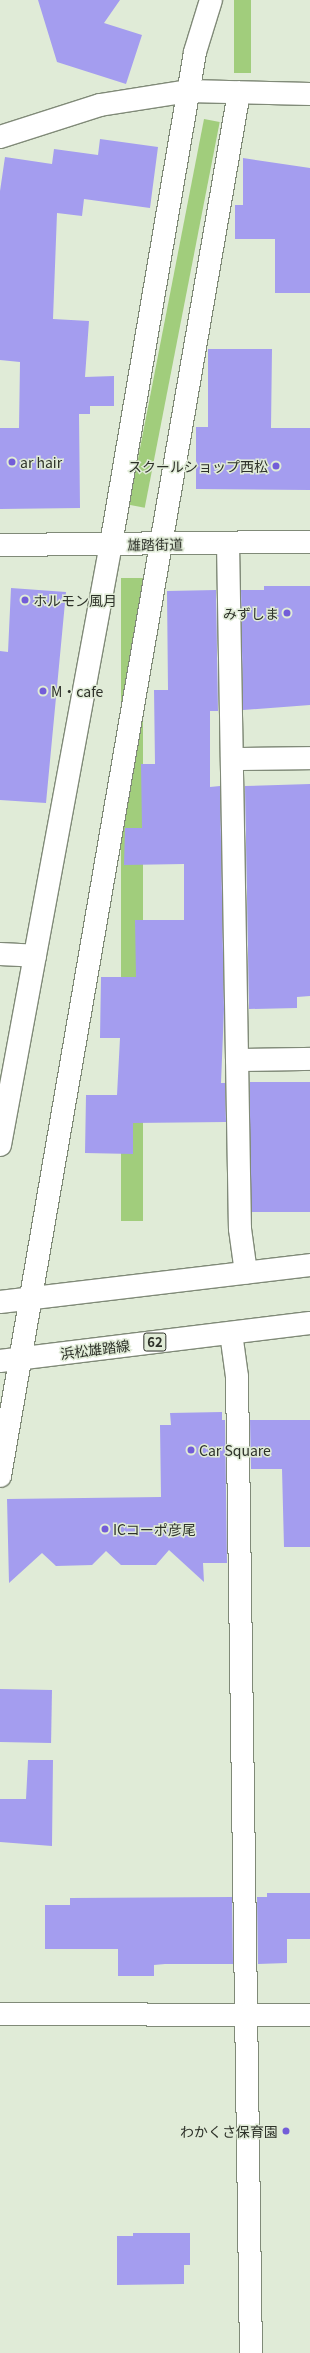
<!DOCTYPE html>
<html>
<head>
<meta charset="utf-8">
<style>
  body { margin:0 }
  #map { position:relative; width:310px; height:2353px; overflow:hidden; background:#e0ebd7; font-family:Georgia,"Noto Sans JP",serif }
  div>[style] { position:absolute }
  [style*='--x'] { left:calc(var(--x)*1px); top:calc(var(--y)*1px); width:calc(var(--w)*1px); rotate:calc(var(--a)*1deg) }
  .water>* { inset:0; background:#a1cd7c; transform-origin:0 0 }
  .building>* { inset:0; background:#a49def; transform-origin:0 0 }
  .roads { filter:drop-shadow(1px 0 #808a78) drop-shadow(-1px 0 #808a78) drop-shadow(0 1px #808a78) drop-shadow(0 -1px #808a78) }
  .minor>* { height:22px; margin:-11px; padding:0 11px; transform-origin:11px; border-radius:11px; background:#fff }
  .tertiary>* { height:22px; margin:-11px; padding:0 11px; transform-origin:11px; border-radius:11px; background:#fff }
  .primary>* { height:22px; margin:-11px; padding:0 11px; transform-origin:11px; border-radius:11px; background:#fff }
  .dots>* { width:11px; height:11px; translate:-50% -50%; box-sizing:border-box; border:2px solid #e0ebd7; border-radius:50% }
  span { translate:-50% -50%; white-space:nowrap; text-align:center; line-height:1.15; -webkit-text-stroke:3px #e0ebd7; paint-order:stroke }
  .shield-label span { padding:1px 3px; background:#e0ebd7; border:1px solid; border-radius:3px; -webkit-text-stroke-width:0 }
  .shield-label { font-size:13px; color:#2d3129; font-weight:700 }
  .poi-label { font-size:14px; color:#2d3129 }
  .left { translate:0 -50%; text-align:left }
  .right { translate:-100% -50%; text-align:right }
  .street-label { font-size:14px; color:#2d3129 }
</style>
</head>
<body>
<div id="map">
  <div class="water">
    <div style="left:234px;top:0;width:17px;height:73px"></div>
    <div style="left:204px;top:119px;width:16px;height:393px;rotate:11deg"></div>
    <div style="left:121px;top:578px;width:22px;height:643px"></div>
  </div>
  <div class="building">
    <div style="clip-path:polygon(38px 0,120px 0,104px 23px,142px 35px,126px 84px,57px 62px)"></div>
    <div style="clip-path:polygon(100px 139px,158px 147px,150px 208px,84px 199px,82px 216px,57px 213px,53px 319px,89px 321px,85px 377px,114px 376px,114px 406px,90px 406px,90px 414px,79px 414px,80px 508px,0 509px,0 428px,19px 428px,20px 362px,0 360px,0 191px,5px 157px,52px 164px,54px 149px,98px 155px)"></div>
    <div style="clip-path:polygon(243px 158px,310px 168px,310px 293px,275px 293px,275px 239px,235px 239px,235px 205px,243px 205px)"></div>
    <div style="clip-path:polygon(208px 349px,272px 349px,271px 428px,310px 428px,310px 490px,196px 489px,196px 427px,208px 427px)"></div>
    <div style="clip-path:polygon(264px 586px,310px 586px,310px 705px,243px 710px,241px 590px,264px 590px)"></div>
    <div style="clip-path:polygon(11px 588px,66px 592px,46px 803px,0 800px,0 651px,8px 652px)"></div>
    <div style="clip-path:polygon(216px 590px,218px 711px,210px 711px,210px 787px,220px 786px,224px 1009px,221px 1083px,225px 1083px,226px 1122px,133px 1123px,133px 1154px,85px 1153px,86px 1095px,117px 1095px,120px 1038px,100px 1038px,101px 977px,136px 977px,135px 920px,184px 920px,184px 864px,124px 865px,125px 828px,142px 828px,141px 764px,155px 764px,154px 690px,168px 690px,167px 591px)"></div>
    <div style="clip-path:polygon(310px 784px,310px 996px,297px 997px,297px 1008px,249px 1009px,245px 786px)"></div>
    <div style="left:310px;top:1082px;width:130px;height:60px;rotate:90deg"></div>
    <div style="clip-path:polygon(222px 1412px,222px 1420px,225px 1420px,227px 1563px,203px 1563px,204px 1582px,169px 1550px,156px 1565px,121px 1565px,106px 1551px,92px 1565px,56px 1566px,42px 1553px,9px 1583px,7px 1499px,161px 1497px,160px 1425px,171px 1425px,170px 1413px)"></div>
    <div style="clip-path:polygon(250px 1420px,310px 1420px,310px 1547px,284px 1547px,282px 1469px,251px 1469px)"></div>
    <div style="left:0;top:1689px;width:52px;height:53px;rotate:1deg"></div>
    <div style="clip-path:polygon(28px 1760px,53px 1760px,52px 1846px,0 1842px,0 1799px,26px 1799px)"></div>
    <div style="clip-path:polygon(267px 1893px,310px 1893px,310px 1939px,287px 1939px,287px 1963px,258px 1964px,257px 1897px,267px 1897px)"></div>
    <div style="clip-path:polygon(232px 1897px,233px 1964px,165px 1964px,154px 1965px,154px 1976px,118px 1976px,118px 1949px,45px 1949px,45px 1905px,70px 1905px,70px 1898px)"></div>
    <div style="clip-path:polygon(133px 2233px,190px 2233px,190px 2265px,184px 2265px,184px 2284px,117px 2285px,117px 2236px,133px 2236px)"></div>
  </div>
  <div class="roads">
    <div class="minor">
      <div style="--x:0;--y:137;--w:105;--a:-17.7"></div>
      <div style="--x:100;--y:105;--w:89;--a:-9"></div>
      <div style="--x:188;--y:91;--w:122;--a:1.4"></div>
      <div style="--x:228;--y:543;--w:686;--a:89"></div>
      <div style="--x:240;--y:1229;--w:44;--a:82.2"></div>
      <div style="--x:232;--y:759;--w:78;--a:-0.7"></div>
      <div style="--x:0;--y:954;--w:35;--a:3"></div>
      <div style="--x:237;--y:1060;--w:73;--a:-0.8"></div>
      <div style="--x:0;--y:1145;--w:611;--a:-79.54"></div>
      <div style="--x:111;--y:544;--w:499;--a:-80.3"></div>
      <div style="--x:195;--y:52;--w:54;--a:-72.9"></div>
      <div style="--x:231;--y:1333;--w:44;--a:82.2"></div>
      <div style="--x:237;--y:1377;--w:976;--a:89.18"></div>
      <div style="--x:0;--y:1476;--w:1404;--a:-80.2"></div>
      <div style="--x:0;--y:2014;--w:310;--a:0.2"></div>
    </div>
    <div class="tertiary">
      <div style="--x:0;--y:545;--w:310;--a:-0.6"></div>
    </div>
    <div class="primary">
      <div style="--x:0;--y:1302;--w:312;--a:-6.8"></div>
      <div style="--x:0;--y:1361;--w:312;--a:-7"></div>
    </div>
  </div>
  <div class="dots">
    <div style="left:12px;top:462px;background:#735dd8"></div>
    <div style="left:276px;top:466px;background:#735dd8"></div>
    <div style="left:25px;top:600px;background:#735dd8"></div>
    <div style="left:287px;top:613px;background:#735dd8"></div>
    <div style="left:43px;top:691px;background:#735dd8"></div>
    <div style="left:191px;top:1450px;background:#735dd8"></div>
    <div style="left:105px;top:1529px;background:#735dd8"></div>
    <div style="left:286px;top:2131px;background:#735dd8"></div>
  </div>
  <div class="shield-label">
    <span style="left:155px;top:1342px">62</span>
  </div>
  <div class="poi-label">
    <span class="left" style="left:20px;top:462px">ar hair</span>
    <span class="right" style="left:268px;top:466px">スクールショップ西松</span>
    <span class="left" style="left:33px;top:600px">ホルモン風月</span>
    <span class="right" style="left:279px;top:613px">みずしま</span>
    <span class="left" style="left:51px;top:691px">M・cafe</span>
    <span class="left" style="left:199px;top:1450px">Car Square</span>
    <span class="left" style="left:113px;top:1529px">ICコーポ彦尾</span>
    <span class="right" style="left:278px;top:2131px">わかくさ保育園</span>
  </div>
  <div class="street-label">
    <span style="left:155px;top:544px;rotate:-1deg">雄踏街道</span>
    <span style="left:95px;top:1349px;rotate:-7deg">浜松雄踏線</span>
  </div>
</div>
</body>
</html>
